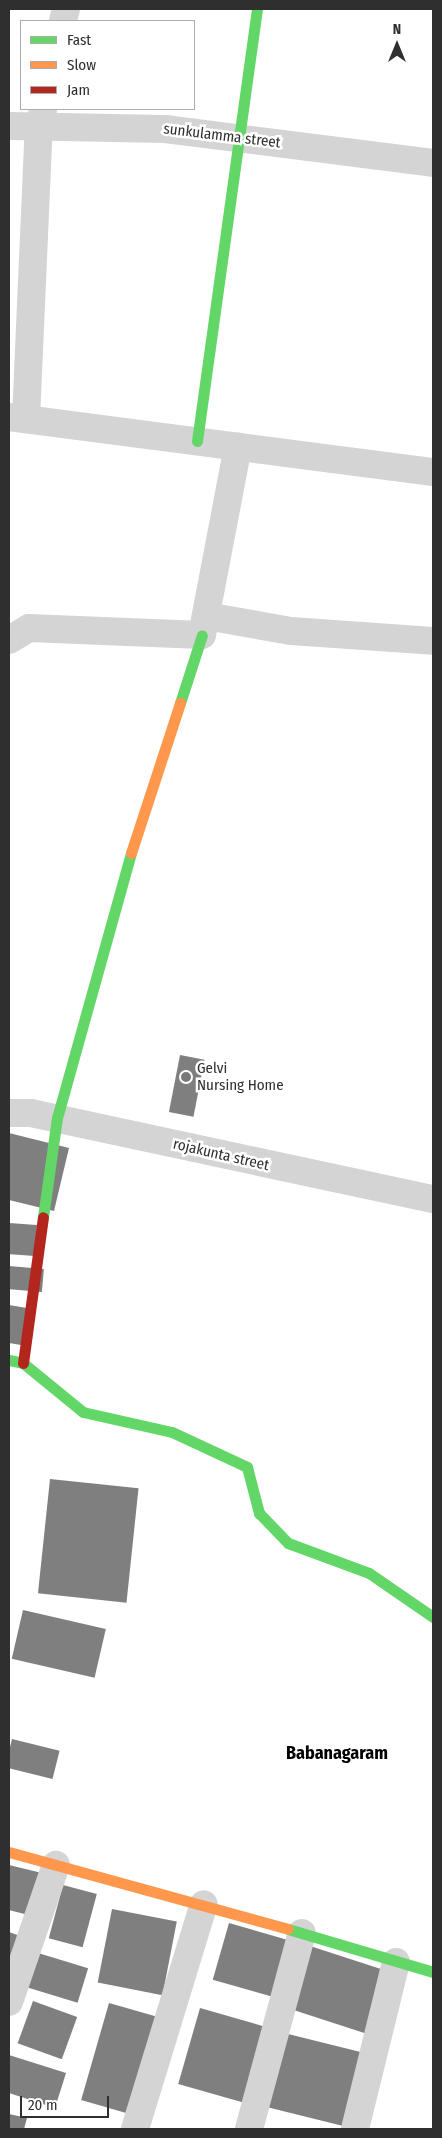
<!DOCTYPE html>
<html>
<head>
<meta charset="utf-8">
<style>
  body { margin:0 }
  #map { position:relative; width:442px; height:2138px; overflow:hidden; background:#fff; font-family:"Fira Sans Condensed",sans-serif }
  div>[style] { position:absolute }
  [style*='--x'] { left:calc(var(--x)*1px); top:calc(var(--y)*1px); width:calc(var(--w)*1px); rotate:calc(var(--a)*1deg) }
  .building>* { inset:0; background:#7f7f7f; transform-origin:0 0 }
  .street>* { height:28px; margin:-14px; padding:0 14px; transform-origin:14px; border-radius:14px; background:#d4d4d4 }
  .fast>* { height:11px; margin:-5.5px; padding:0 5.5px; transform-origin:5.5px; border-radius:5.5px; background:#63d668 }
  .slow>* { height:11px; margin:-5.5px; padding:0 5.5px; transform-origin:5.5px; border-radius:5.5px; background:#ff974d }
  .jam>* { height:11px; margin:-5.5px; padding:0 5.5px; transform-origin:5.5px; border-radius:5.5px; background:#b3261e }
  .dots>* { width:14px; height:14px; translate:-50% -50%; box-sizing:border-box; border:2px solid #fff; border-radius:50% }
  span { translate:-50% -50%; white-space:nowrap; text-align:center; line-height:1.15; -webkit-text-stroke:5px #fff; paint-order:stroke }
  .street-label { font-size:15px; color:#2f2f2f }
  .poi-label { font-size:15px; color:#2f2f2f }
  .left { translate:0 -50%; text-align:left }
  .quarter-label { font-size:18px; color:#000; font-weight:700 }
  .frame { position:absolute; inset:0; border:10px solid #2f2f2f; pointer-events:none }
  .legend { position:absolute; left:20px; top:20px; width:175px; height:90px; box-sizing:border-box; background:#fff; border:1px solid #acacac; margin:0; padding:6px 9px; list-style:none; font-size:15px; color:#2f2f2f }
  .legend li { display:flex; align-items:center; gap:10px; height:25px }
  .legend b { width:25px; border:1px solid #acacac }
  .north { position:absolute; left:372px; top:20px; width:50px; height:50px; -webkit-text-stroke:4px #fff; paint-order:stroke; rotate:0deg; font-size:14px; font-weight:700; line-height:20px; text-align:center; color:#2f2f2f }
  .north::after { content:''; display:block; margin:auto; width:18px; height:22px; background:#2f2f2f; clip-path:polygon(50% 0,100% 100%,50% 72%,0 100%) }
  .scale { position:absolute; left:20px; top:2096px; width:89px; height:22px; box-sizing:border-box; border:2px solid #2f2f2f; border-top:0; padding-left:6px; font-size:15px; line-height:18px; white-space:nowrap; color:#2f2f2f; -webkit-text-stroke:4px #fff; paint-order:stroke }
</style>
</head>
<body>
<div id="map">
  <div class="building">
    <div style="left:180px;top:1055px;width:25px;height:58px;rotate:11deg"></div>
    <div style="clip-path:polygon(9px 1133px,69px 1148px,54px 1211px,9px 1200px)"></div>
    <div style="left:9px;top:1223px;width:28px;height:31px;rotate:4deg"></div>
    <div style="left:9px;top:1266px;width:35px;height:23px;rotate:5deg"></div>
    <div style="clip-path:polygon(9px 1305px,33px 1309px,27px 1346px,9px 1343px)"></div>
    <div style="left:50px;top:1479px;width:89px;height:115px;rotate:6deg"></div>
    <div style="left:23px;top:1610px;width:85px;height:50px;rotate:13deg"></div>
    <div style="left:12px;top:1739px;width:49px;height:29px;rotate:14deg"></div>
    <div style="clip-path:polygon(9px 1865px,50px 1875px,40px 1918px,9px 1910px)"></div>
    <div style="left:63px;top:1885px;width:35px;height:55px;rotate:15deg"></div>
    <div style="left:112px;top:1909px;width:66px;height:75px;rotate:11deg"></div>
    <div style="left:229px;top:1923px;width:64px;height:59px;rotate:16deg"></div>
    <div style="clip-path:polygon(9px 1932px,23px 1937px,9px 1976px)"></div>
    <div style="left:307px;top:1945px;width:85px;height:66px;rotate:18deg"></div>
    <div style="left:25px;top:1949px;width:66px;height:36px;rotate:17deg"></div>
    <div style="left:33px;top:2001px;width:47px;height:45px;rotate:20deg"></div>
    <div style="left:109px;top:2003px;width:71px;height:101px;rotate:16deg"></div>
    <div style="left:200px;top:2008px;width:74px;height:79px;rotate:16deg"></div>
    <div style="left:280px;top:2032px;width:83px;height:76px;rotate:14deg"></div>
    <div style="clip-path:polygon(9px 2055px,66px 2073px,55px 2108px,9px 2093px)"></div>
    <div style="clip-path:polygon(9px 2114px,27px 2118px,24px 2129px,9px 2129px)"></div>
  </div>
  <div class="street">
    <div style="--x:63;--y:21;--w:12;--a:-76"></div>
    <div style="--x:9;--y:126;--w:156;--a:1.1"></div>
    <div style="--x:165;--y:129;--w:270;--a:7.2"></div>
    <div style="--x:9;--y:417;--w:428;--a:7.4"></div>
    <div style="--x:26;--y:419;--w:292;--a:-87.5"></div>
    <div style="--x:39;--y:127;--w:18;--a:-77"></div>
    <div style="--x:206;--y:616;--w:86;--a:10"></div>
    <div style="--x:291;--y:631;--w:142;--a:4"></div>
    <div style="--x:9;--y:640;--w:23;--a:-31"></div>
    <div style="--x:29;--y:628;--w:173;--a:2.3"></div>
    <div style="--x:202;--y:635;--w:192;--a:-79.2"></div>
    <div style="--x:9;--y:1113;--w:22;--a:0"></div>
    <div style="--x:31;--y:1113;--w:411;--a:12.1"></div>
    <div style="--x:9;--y:2002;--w:145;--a:-71.1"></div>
    <div style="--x:135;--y:2129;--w:235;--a:-73"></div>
    <div style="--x:249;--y:2129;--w:203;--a:-74.9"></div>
    <div style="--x:355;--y:2129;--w:172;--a:-76.2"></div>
  </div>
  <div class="fast">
    <div style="--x:197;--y:441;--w:436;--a:-82.1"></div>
    <div style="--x:180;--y:703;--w:71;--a:-72.1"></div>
    <div style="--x:43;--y:1217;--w:100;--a:-82"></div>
    <div style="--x:57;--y:1118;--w:275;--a:-74.4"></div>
    <div style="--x:9;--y:1360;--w:14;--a:12"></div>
    <div style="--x:23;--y:1363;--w:77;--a:39.2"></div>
    <div style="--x:83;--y:1412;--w:91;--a:12.7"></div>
    <div style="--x:172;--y:1432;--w:83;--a:25"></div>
    <div style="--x:247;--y:1467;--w:48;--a:75.4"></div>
    <div style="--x:259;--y:1513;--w:42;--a:46"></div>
    <div style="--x:288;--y:1543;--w:86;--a:20.3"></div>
    <div style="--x:369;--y:1573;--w:78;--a:34.5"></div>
    <div style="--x:288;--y:1929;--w:151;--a:16.5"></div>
  </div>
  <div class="slow">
    <div style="--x:131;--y:853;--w:158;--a:-71.9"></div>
    <div style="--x:9;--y:1852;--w:289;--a:15.4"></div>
  </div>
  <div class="jam">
    <div style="--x:23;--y:1363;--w:147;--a:-82.2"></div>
  </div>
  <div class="dots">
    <div style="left:186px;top:1077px;background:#787878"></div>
  </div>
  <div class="street-label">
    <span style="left:222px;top:136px;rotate:7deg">sunkulamma street</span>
    <span style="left:221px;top:1155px;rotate:13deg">rojakunta street</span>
  </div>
  <div class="poi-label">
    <span class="left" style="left:197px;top:1077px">Gelvi<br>Nursing Home</span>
  </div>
  <div class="quarter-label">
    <span style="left:337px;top:1753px">Babanagaram</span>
  </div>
  <div class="frame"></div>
  <ul class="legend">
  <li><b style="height:6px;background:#63d668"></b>Fast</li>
  <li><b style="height:6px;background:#ff974d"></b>Slow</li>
  <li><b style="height:6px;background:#b3261e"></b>Jam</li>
  </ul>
  <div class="north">N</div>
  <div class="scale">20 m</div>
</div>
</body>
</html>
